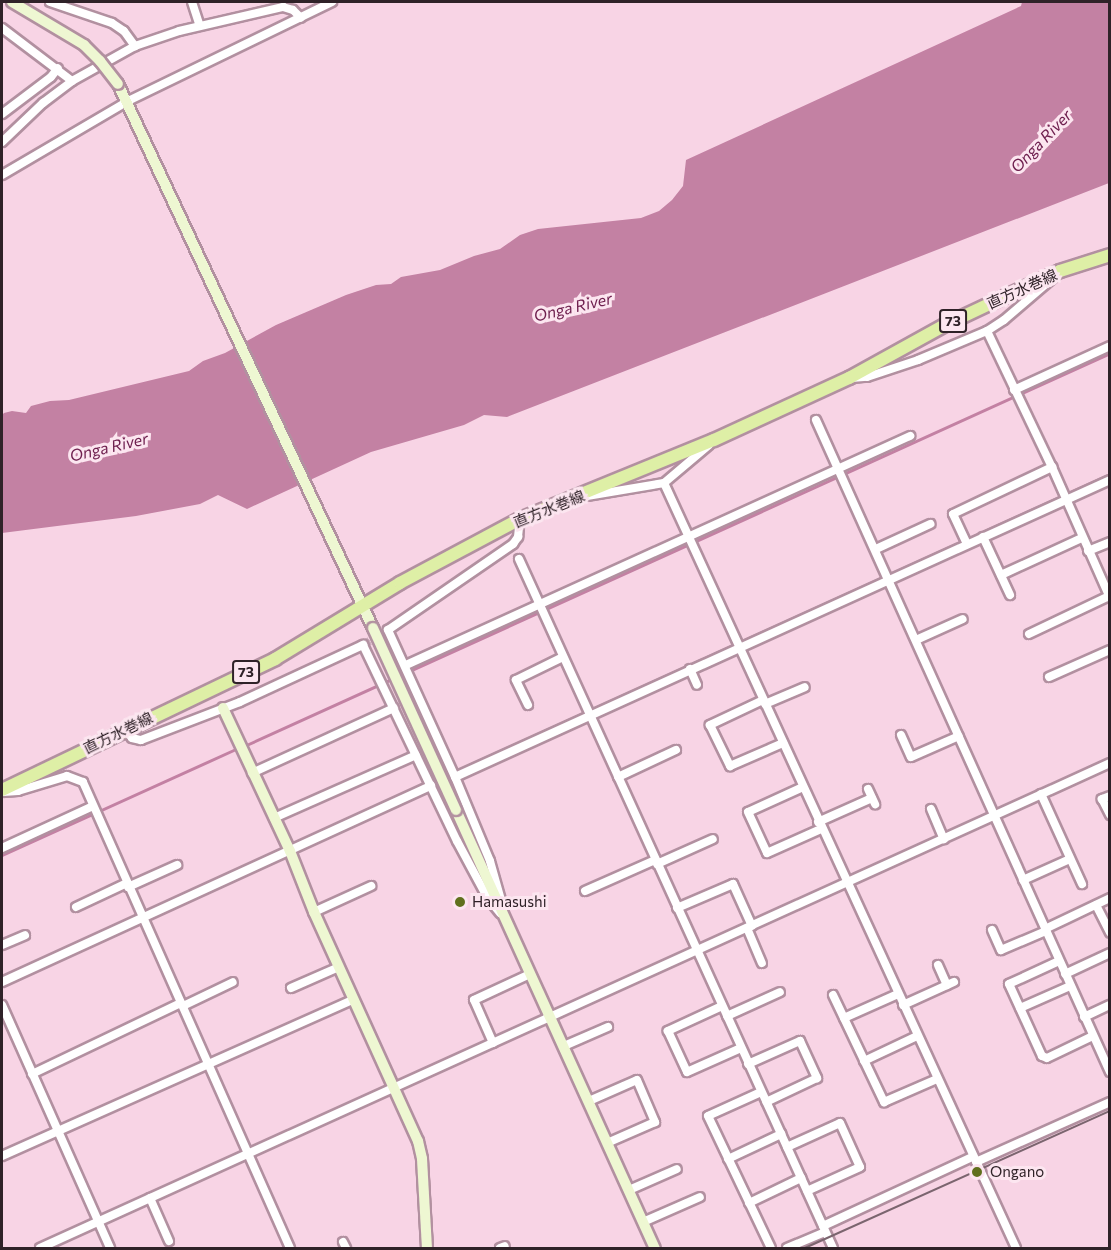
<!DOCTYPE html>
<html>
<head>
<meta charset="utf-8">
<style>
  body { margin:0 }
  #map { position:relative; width:1111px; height:1250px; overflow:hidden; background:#f8d4e5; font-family:Commissioner,"Noto Sans JP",sans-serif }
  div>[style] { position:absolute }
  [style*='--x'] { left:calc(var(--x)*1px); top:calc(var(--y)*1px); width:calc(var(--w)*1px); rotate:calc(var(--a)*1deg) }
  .water>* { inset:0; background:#c381a3 }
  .stream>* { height:3px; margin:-1.5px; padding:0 1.5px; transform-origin:1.5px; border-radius:1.5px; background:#c381a3 }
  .street-tunnel>* { height:8px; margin-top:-4px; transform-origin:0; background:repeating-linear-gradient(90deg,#d0b0bf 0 8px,transparent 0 12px) }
  .roads { filter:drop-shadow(2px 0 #b290a0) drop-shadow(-2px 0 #b290a0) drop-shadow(0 2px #b290a0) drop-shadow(0 -2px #b290a0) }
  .street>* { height:8px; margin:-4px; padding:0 4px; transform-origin:4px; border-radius:4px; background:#fff }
  .secondary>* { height:10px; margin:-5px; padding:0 5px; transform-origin:5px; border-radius:5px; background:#eef7d2 }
  .primary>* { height:12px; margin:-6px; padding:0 6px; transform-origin:6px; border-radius:6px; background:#deefa6 }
  .tram>* { height:1.5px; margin:-0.75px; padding:0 0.75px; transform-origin:0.75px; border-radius:0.75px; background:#7b656f }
  .bridges { filter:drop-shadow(2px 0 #b290a0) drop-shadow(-2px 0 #b290a0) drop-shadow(0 2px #b290a0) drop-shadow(0 -2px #b290a0) }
  .secondary-bridge>* { height:10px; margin:-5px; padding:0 5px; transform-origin:5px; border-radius:5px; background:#eef7d2 }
  .dots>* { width:16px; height:16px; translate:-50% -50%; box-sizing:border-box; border:3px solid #fce6f0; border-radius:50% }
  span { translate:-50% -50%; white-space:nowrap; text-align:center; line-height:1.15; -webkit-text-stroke:6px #fce6f0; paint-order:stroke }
  .shield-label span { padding:2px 4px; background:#fce6f0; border:2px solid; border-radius:4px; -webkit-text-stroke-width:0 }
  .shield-label { font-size:14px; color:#2f2228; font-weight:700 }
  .street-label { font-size:15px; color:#2f2228 }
  .poi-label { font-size:15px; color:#2f2228 }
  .left { translate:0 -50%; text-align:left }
  .water-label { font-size:16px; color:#6f204f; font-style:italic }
  .frame { position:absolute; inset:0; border:3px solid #2f2228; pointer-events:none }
</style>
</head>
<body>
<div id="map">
  <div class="water">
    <div style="clip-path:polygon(1022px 2px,1109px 2px,1109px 183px,507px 417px,484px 415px,464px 425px,371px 452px,247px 509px,218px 495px,200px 504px,136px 516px,2px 533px,2px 415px,4px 413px,12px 411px,26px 413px,31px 406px,50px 401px,69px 400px,189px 371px,203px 361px,225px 353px,276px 325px,346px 295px,376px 285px,391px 284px,401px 277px,440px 270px,474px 256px,500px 249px,520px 235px,538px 229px,641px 218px,659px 211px,672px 200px,683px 186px,686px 160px,1021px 6px)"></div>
  </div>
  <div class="stream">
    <div style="--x:244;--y:746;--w:951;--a:-24.41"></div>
    <div style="--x:429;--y:783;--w:748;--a:-24.41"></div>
    <div style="--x:2;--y:855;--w:259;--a:-24.4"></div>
    <div style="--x:2;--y:977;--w:270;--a:-24.5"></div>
  </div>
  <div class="street-tunnel">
    <div style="--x:363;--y:645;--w:29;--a:-31"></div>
  </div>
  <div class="roads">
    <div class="street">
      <div style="--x:50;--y:2;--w:65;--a:18.7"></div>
      <div style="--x:112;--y:23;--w:14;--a:34"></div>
      <div style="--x:124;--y:31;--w:19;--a:54"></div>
      <div style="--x:192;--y:2;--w:25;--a:72"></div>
      <div style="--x:2;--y:28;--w:88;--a:37.1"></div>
      <div style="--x:2;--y:114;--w:61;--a:-37.1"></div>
      <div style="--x:51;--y:77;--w:11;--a:-52"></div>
      <div style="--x:2;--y:142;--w:57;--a:-43.6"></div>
      <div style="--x:43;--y:103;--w:36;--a:-37"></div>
      <div style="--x:72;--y:81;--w:72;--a:-29.1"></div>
      <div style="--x:135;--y:46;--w:46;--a:-18.8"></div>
      <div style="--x:179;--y:31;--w:107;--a:-13"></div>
      <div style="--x:283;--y:7;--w:10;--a:17"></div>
      <div style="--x:293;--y:10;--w:11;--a:45"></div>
      <div style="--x:2;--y:175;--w:146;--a:-30.4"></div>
      <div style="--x:128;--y:101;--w:227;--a:-25.9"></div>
      <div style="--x:987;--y:331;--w:151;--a:64.5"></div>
      <div style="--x:1052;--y:467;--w:143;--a:66.1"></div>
      <div style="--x:851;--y:378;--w:16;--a:-4"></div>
      <div style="--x:867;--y:377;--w:54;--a:-18.4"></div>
      <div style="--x:918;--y:360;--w:75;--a:-22.8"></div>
      <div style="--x:987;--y:331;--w:20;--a:-33"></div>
      <div style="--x:1004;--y:320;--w:65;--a:-40.6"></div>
      <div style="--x:1014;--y:390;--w:106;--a:-24.6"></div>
      <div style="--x:816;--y:420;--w:715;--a:65.73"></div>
      <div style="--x:664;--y:483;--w:842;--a:65.29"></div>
      <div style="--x:587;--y:496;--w:78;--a:-9.6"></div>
      <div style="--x:664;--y:483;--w:59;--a:-40.2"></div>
      <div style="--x:983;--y:537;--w:64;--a:65"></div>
      <div style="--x:967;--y:544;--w:33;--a:-115"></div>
      <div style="--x:953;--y:514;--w:110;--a:-25.4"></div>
      <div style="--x:876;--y:549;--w:60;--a:-24.8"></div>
      <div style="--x:1088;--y:551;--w:24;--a:-22"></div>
      <div style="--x:519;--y:559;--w:757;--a:65.5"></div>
      <div style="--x:1001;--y:575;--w:89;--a:-24.6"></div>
      <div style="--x:1029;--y:634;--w:89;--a:-25.4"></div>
      <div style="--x:916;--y:640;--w:51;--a:-24.1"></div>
      <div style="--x:406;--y:665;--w:554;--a:-24.44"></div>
      <div style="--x:690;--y:669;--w:17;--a:66"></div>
      <div style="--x:1049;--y:677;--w:67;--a:-23.9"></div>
      <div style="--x:763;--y:700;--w:59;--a:154.7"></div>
      <div style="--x:710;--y:725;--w:46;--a:64"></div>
      <div style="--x:730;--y:766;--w:58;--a:-23.5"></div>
      <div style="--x:765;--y:704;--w:43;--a:-23"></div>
      <div style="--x:528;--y:705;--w:28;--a:-116"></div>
      <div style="--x:516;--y:680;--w:52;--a:-26.1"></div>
      <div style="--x:125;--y:729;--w:11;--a:52"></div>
      <div style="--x:132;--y:738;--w:9;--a:13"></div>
      <div style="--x:141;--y:740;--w:106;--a:-21"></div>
      <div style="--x:240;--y:702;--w:136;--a:-24.9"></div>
      <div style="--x:363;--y:645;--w:217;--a:64.4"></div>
      <div style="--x:457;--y:841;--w:64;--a:61.8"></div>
      <div style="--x:487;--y:897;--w:21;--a:51"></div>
      <div style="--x:901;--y:735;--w:24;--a:66"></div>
      <div style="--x:911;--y:757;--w:52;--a:-23.6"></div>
      <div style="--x:252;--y:773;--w:156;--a:-24.6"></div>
      <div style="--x:455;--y:777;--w:719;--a:-24.39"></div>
      <div style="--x:618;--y:777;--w:64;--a:-25"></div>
      <div style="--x:803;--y:787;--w:60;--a:155.6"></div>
      <div style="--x:748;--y:812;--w:45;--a:65.1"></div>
      <div style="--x:767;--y:853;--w:59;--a:-24"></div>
      <div style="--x:868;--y:789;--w:17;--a:65"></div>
      <div style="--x:3;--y:792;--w:15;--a:-4"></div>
      <div style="--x:18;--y:791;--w:51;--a:-17"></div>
      <div style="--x:67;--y:776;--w:17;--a:21"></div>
      <div style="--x:83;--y:782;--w:510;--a:66.05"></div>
      <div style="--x:1041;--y:794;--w:99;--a:65.5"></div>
      <div style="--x:1110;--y:796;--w:9;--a:159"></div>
      <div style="--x:1102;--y:799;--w:18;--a:63"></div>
      <div style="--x:931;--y:809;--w:33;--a:67"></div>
      <div style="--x:274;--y:818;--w:155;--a:-23.9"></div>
      <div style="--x:818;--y:822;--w:59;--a:-24"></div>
      <div style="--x:2;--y:848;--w:100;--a:-24.8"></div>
      <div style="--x:657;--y:864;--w:61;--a:-24.1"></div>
      <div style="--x:1023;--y:880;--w:51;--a:-24.1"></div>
      <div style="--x:128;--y:887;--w:54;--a:-24.2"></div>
      <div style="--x:585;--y:891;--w:77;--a:-23.9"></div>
      <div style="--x:1096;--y:905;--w:31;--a:63"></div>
      <div style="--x:76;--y:907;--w:56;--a:-25.2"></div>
      <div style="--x:503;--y:907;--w:48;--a:-105.8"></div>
      <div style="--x:490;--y:861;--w:91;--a:-112.6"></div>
      <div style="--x:455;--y:777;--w:162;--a:-114.5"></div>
      <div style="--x:388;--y:630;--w:152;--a:-34.5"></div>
      <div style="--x:513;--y:544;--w:9;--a:-54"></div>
      <div style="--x:518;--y:537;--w:18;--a:-84"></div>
      <div style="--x:677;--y:908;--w:61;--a:-23.2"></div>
      <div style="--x:733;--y:884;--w:46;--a:65.7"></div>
      <div style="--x:314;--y:912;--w:63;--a:-24.5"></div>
      <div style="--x:747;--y:928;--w:38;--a:67"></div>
      <div style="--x:1045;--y:929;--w:72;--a:-25.5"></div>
      <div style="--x:992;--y:930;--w:22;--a:66"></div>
      <div style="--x:1001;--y:950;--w:49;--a:-22.9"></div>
      <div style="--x:2;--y:945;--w:25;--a:-23"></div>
      <div style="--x:1059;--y:961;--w:55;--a:155.3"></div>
      <div style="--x:1009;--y:984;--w:79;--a:65.4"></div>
      <div style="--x:1042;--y:1056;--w:5;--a:22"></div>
      <div style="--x:1047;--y:1058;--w:51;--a:-25.6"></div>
      <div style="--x:938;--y:965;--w:22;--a:66"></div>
      <div style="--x:1065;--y:974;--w:50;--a:-25"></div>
      <div style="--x:2;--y:982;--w:472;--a:-24.6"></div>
      <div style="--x:291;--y:988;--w:52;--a:-23.6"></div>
      <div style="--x:833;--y:995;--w:119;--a:64.5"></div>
      <div style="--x:884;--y:1102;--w:58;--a:-23.5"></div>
      <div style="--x:2;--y:1005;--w:266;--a:66"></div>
      <div style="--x:903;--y:1005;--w:56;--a:-24.3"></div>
      <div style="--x:183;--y:1006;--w:55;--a:-25.6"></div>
      <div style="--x:722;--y:1006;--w:60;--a:155.2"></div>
      <div style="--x:668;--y:1031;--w:45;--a:65.1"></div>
      <div style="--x:687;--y:1072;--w:59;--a:-24"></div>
      <div style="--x:1020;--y:1008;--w:55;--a:-23.7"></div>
      <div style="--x:727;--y:1016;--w:58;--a:-24.4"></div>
      <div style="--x:1084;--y:1017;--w:29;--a:-25"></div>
      <div style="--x:844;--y:1018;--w:59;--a:-24"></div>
      <div style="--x:493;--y:1043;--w:47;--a:-113.8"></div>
      <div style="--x:474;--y:1000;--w:62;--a:-24.9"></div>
      <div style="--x:564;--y:1046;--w:48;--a:-23.4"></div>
      <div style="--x:864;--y:1061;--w:59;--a:-25.3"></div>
      <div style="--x:748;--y:1064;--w:57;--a:-23.9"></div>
      <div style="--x:800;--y:1041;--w:41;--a:65.3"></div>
      <div style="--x:817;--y:1078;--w:56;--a:154.8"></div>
      <div style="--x:32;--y:1074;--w:165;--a:-25.5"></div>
      <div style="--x:761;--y:1092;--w:58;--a:155.6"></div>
      <div style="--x:708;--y:1116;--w:146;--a:64.5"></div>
      <div style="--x:589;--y:1101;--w:52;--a:-23.6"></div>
      <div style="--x:637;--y:1080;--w:46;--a:66.8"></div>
      <div style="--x:655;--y:1122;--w:52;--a:156.4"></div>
      <div style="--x:787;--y:1147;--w:58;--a:-24.4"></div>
      <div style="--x:840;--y:1123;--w:48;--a:65.6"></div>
      <div style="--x:860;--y:1167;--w:58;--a:155.6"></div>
      <div style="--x:2;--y:1156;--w:385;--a:-24"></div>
      <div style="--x:728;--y:1159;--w:59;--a:-25.3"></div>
      <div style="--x:976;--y:1162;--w:147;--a:-24.1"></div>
      <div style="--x:629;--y:1190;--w:52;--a:-23.6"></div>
      <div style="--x:150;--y:1198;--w:47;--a:66.2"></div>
      <div style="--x:749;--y:1203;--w:58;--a:-25.7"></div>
      <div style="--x:643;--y:1222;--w:62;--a:-23.7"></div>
      <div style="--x:823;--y:1226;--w:164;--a:-24.8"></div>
      <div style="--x:343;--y:1242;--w:7;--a:63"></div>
      <div style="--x:40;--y:1248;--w:1175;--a:-24.38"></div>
      <div style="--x:500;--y:1248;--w:5;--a:-22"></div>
      <div style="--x:787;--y:1248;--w:41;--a:-22.8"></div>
    </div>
    <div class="secondary">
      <div style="--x:118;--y:84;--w:601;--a:64.89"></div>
      <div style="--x:223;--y:708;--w:158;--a:64.9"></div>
      <div style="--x:290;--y:851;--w:66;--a:68.5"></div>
      <div style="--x:314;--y:912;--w:252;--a:65.6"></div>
      <div style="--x:418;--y:1141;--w:18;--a:77"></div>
      <div style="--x:422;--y:1159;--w:89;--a:86.8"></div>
      <div style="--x:456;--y:810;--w:481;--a:65.6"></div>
    </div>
    <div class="primary">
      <div style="--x:2;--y:790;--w:303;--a:-25.6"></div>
      <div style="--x:275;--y:659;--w:146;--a:-31.3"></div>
      <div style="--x:400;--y:583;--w:136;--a:-28.1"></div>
      <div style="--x:520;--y:519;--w:209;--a:-22.2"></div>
      <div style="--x:714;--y:440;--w:149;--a:-24.7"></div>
      <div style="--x:849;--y:378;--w:112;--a:-28.9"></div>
      <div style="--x:947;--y:324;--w:63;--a:-25.3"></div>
      <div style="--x:1004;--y:297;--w:62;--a:-24.9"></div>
      <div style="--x:1060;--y:271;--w:52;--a:-17.7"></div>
    </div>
  </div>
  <div class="tram">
    <div style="--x:805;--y:1248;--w:334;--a:-24.2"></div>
  </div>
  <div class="bridges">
    <div class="secondary-bridge">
      <div style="--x:12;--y:2;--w:84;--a:30.8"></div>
      <div style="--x:84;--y:45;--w:23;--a:45"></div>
      <div style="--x:100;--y:61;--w:29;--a:52"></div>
      <div style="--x:373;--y:628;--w:200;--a:65.5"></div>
    </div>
  </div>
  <div class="dots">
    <div style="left:460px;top:902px;background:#60701d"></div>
    <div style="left:977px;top:1172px;background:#60701d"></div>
  </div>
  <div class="shield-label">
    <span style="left:953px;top:321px">73</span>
    <span style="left:246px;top:672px">73</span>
  </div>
  <div class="street-label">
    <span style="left:1022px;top:289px;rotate:-24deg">直方水巻線</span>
    <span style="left:549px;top:509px;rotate:-22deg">直方水巻線</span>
    <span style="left:118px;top:733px;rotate:-26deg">直方水巻線</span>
  </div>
  <div class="poi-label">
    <span class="left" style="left:472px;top:902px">Hamasushi</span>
    <span class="left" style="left:990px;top:1172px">Ongano</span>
  </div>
  <div class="water-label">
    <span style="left:1041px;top:141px;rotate:-46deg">Onga River</span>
    <span style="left:573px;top:307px;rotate:-13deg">Onga River</span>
    <span style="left:109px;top:447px;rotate:-13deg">Onga River</span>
  </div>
  <div class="frame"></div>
</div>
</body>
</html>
